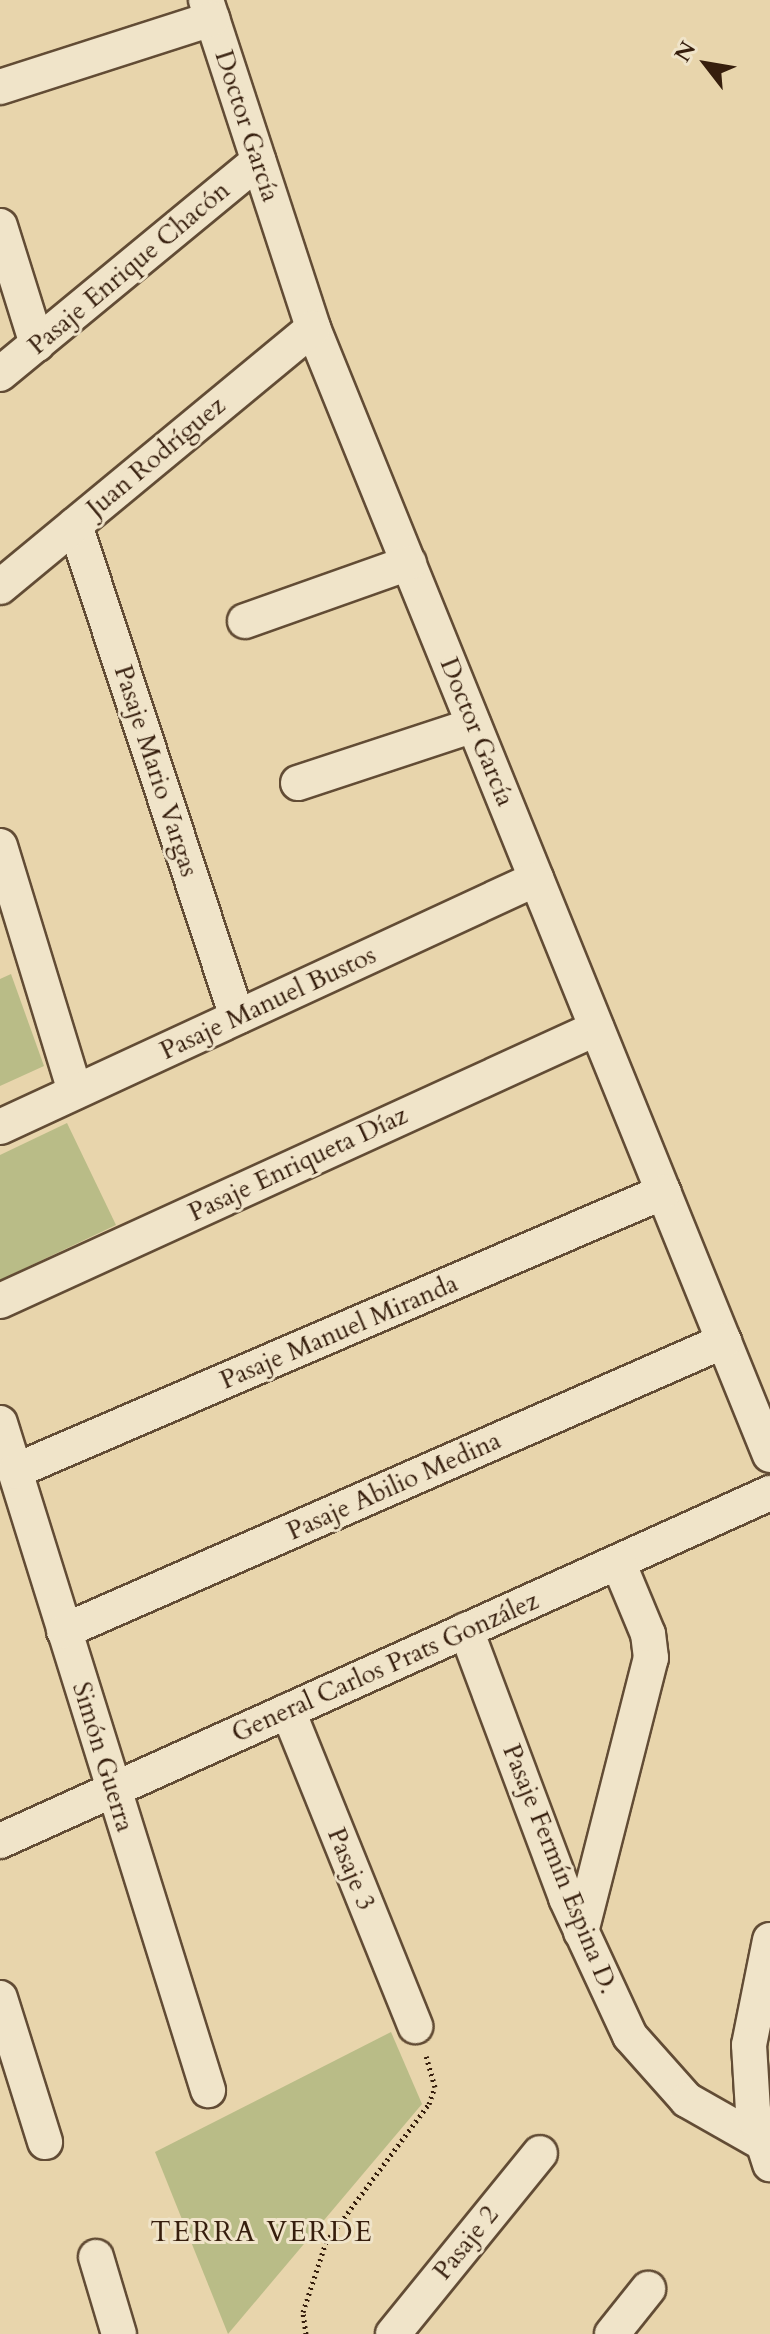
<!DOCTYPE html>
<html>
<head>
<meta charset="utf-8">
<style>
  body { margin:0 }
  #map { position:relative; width:770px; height:2334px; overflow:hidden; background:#e8d5ac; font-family:Cardo,serif }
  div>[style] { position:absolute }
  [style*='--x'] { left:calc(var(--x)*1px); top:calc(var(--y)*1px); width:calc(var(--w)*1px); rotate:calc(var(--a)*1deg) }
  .green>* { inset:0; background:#b9bc87 }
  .path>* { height:5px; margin-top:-2.5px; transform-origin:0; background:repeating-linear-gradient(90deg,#361e0d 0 2px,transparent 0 6px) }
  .roads { filter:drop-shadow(2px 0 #624c35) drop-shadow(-2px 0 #624c35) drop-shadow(0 2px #624c35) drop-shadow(0 -2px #624c35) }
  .minor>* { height:34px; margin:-17px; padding:0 17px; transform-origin:17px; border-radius:17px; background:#f0e4c9 }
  span { translate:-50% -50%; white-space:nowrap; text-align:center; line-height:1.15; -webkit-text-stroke:6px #f0e4c9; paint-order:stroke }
  .street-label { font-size:26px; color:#361e0d }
  .neighbourhood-label { font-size:28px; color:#361e0d; letter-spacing:2px }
  .north { position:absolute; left:666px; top:24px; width:80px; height:80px; -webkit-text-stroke:6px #f0e4c9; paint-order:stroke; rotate:301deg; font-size:22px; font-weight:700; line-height:32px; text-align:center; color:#361e0d }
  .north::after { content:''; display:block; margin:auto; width:28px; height:36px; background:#361e0d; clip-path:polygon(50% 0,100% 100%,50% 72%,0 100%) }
</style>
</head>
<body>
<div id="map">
  <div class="green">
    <div style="clip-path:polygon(11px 974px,44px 1066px,0 1086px,0 979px)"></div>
    <div style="clip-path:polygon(67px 1123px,116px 1225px,0 1280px,0 1155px)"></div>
    <div style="clip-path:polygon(391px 2032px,422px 2104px,228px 2334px,155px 2152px)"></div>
  </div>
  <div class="path">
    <div style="--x:306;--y:2334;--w:22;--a:-98"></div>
    <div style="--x:303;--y:2312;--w:74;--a:-71.8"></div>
    <div style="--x:326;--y:2242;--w:172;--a:-53.3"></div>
    <div style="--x:429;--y:2104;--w:18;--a:-71"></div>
    <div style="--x:435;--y:2087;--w:32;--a:-106"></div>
  </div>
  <div class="roads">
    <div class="minor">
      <div style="--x:206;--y:0;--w:345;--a:71.9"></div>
      <div style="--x:313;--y:328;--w:1216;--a:67.93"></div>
      <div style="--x:0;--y:87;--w:223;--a:-17.8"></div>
      <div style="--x:0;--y:226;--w:124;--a:72.6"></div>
      <div style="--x:0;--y:374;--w:335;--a:-39.5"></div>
      <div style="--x:75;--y:525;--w:518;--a:71.77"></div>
      <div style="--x:0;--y:587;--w:406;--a:-39.6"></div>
      <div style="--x:245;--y:621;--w:174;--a:-19.5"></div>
      <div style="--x:298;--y:783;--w:185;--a:-18.2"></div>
      <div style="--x:0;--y:846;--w:257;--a:73"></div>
      <div style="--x:0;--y:1127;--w:591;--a:-24.83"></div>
      <div style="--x:0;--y:1301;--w:656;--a:-24.57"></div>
      <div style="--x:0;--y:1423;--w:699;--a:72.68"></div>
      <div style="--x:15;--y:1471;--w:706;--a:-23.29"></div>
      <div style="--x:466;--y:1630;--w:286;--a:69.5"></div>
      <div style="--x:566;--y:1898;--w:152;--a:65.1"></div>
      <div style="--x:630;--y:2036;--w:86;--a:48.3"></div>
      <div style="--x:687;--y:2100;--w:85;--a:29.6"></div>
      <div style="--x:64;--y:1631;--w:721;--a:-23.72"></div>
      <div style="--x:288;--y:1711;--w:340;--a:68"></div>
      <div style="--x:0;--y:1841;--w:845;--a:-24.32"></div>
      <div style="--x:581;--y:1932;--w:283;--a:-75.7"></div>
      <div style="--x:651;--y:1658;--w:24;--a:-97"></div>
      <div style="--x:648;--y:1634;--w:78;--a:-112.6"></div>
      <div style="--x:770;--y:1940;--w:107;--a:101.3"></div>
      <div style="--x:749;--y:2045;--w:66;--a:86.5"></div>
      <div style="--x:753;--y:2111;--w:56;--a:72.2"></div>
      <div style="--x:0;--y:1998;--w:151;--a:72.6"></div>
      <div style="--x:96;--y:2257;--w:80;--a:73.4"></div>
      <div style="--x:393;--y:2334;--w:233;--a:-50.9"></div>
      <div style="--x:612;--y:2334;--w:58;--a:-51.3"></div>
    </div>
  </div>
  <div class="street-label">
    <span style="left:247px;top:126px;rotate:72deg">Doctor García</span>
    <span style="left:129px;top:268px;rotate:-40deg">Pasaje Enrique Chacón</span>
    <span style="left:156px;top:457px;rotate:-40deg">Juan Rodríguez</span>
    <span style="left:477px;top:732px;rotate:68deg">Doctor García</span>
    <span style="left:156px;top:771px;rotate:72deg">Pasaje Mario Vargas</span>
    <span style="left:268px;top:1003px;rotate:-25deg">Pasaje Manuel Bustos</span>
    <span style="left:298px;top:1164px;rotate:-25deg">Pasaje Enriqueta Díaz</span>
    <span style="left:339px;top:1332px;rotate:-23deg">Pasaje Manuel Miranda</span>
    <span style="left:394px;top:1486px;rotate:-24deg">Pasaje Abilio Medina</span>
    <span style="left:385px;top:1667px;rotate:-24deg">General Carlos Prats González</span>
    <span style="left:103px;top:1757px;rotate:73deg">Simón Guerra</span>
    <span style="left:351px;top:1869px;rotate:68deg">Pasaje 3</span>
    <span style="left:560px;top:1869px;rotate:68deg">Pasaje Fermín Espina D.</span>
    <span style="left:466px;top:2243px;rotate:-51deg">Pasaje 2</span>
  </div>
  <div class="neighbourhood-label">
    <span style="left:262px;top:2232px">TERRA VERDE</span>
  </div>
  <div class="north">N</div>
</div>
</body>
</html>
